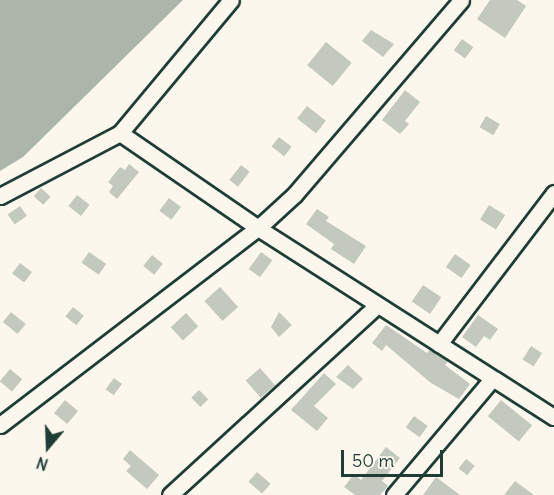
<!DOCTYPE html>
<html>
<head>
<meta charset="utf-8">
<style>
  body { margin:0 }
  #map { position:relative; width:554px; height:495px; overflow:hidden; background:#fbf7ec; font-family:Delius,sans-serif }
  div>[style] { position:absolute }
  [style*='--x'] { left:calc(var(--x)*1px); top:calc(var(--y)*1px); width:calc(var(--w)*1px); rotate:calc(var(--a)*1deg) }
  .water>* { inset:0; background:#adb4aa }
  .building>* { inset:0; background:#c4c9be; transform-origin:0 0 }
  .roads { filter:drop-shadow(2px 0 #1f3d34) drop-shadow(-2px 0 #1f3d34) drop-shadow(0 2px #1f3d34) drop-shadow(0 -2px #1f3d34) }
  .street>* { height:15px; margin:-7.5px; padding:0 7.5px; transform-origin:7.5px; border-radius:7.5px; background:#fbf7ec }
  span { translate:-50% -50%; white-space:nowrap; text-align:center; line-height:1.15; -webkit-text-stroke:6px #fbf7ec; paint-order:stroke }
  .north { position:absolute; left:18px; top:417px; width:60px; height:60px; -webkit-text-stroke:4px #fbf7ec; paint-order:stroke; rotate:199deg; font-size:16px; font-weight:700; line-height:24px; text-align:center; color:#1f3d34 }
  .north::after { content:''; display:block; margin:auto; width:21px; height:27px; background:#1f3d34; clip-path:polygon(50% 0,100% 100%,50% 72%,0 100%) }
  .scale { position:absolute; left:341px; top:450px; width:102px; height:27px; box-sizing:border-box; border:3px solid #1f3d34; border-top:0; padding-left:8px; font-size:18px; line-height:21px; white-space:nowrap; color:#1f3d34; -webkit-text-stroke:4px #fbf7ec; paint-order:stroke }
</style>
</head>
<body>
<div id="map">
  <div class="water">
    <div style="clip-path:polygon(0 0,183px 0,23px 157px,0 171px)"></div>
  </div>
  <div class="building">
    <div style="clip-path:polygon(490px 0,517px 0,526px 6px,505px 38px,477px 19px)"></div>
    <div style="clip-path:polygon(371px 30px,394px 44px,383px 57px,362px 41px)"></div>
    <div style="left:462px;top:39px;width:14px;height:14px;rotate:36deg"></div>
    <div style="left:326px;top:42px;width:33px;height:30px;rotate:39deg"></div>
    <div style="clip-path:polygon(405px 90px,420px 102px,405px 121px,409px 124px,400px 134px,382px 120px)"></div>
    <div style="left:307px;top:106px;width:24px;height:16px;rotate:38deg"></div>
    <div style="left:486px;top:116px;width:16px;height:13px;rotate:30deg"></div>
    <div style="left:279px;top:137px;width:16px;height:12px;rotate:38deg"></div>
    <div style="clip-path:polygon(129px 164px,139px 172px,117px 199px,109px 192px,113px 186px,108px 182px,120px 167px,125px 170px)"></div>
    <div style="left:241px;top:165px;width:11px;height:19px;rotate:38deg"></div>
    <div style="left:41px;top:188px;width:13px;height:11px;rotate:42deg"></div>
    <div style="left:77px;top:195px;width:16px;height:14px;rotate:38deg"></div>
    <div style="left:169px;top:198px;width:15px;height:16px;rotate:37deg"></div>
    <div style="left:489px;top:205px;width:19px;height:17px;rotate:32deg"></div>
    <div style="left:20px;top:206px;width:12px;height:15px;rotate:55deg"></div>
    <div style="clip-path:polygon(317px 209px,329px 217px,326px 221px,366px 246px,354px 264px,331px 249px,334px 244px,306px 224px)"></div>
    <div style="left:89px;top:252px;width:21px;height:13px;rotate:35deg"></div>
    <div style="left:261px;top:252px;width:14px;height:21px;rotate:36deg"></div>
    <div style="left:455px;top:254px;width:19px;height:16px;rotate:35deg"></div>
    <div style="left:152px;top:255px;width:14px;height:14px;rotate:39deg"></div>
    <div style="left:20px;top:263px;width:15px;height:13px;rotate:37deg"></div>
    <div style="left:423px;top:285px;width:22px;height:20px;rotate:34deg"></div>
    <div style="left:220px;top:287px;width:27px;height:21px;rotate:48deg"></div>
    <div style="left:73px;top:307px;width:14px;height:12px;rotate:39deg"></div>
    <div style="left:11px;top:312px;width:19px;height:13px;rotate:39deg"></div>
    <div style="clip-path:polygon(279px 312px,292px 325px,279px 337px,271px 327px)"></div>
    <div style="left:186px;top:313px;width:18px;height:21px;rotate:47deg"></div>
    <div style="clip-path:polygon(478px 315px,498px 329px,490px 340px,484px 336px,476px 347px,462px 337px)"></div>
    <div style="clip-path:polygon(386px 325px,427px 353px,430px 349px,448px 361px,445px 365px,470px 384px,459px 399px,431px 383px,386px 345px,382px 351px,372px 343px)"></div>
    <div style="left:531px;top:346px;width:13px;height:16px;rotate:32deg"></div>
    <div style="clip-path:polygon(348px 365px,363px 379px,353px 389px,336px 377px)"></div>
    <div style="left:260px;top:368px;width:23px;height:19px;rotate:49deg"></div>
    <div style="left:10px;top:369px;width:16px;height:16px;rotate:40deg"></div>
    <div style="clip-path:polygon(324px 373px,336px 384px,314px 406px,328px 418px,317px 431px,291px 410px)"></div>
    <div style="left:114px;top:378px;width:10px;height:14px;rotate:37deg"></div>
    <div style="left:199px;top:390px;width:13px;height:11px;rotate:45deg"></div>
    <div style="left:65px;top:400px;width:17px;height:17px;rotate:40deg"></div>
    <div style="left:501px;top:400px;width:40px;height:21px;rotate:39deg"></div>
    <div style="left:414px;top:416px;width:17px;height:14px;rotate:36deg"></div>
    <div style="clip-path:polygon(386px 447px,400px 458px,382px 481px,388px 486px,380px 495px,355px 495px,344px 487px,354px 474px,361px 480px)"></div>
    <div style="clip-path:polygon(130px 450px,159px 475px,147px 489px,126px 471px,131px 466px,123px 459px)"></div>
    <div style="left:466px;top:459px;width:11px;height:12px;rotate:38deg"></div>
    <div style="left:257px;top:472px;width:18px;height:13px;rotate:41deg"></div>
    <div style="clip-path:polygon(436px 477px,460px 495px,423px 495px)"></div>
    <div style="clip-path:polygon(515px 481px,534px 495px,504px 495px)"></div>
  </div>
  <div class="roads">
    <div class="street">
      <div style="--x:120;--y:133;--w:173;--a:-50.2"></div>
      <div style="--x:0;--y:196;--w:136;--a:-27.7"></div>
      <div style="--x:120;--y:133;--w:168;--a:34.5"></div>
      <div style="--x:258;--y:228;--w:351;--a:32.6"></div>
      <div style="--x:439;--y:344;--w:190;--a:-52.7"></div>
      <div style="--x:0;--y:425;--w:325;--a:-37.4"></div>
      <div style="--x:258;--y:228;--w:50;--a:-42.6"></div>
      <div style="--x:295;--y:194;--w:255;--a:-49.4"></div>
      <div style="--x:170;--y:495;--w:281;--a:-42.5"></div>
      <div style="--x:394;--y:495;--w:152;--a:-49.8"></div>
    </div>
  </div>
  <div class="north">N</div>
  <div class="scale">50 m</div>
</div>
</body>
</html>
